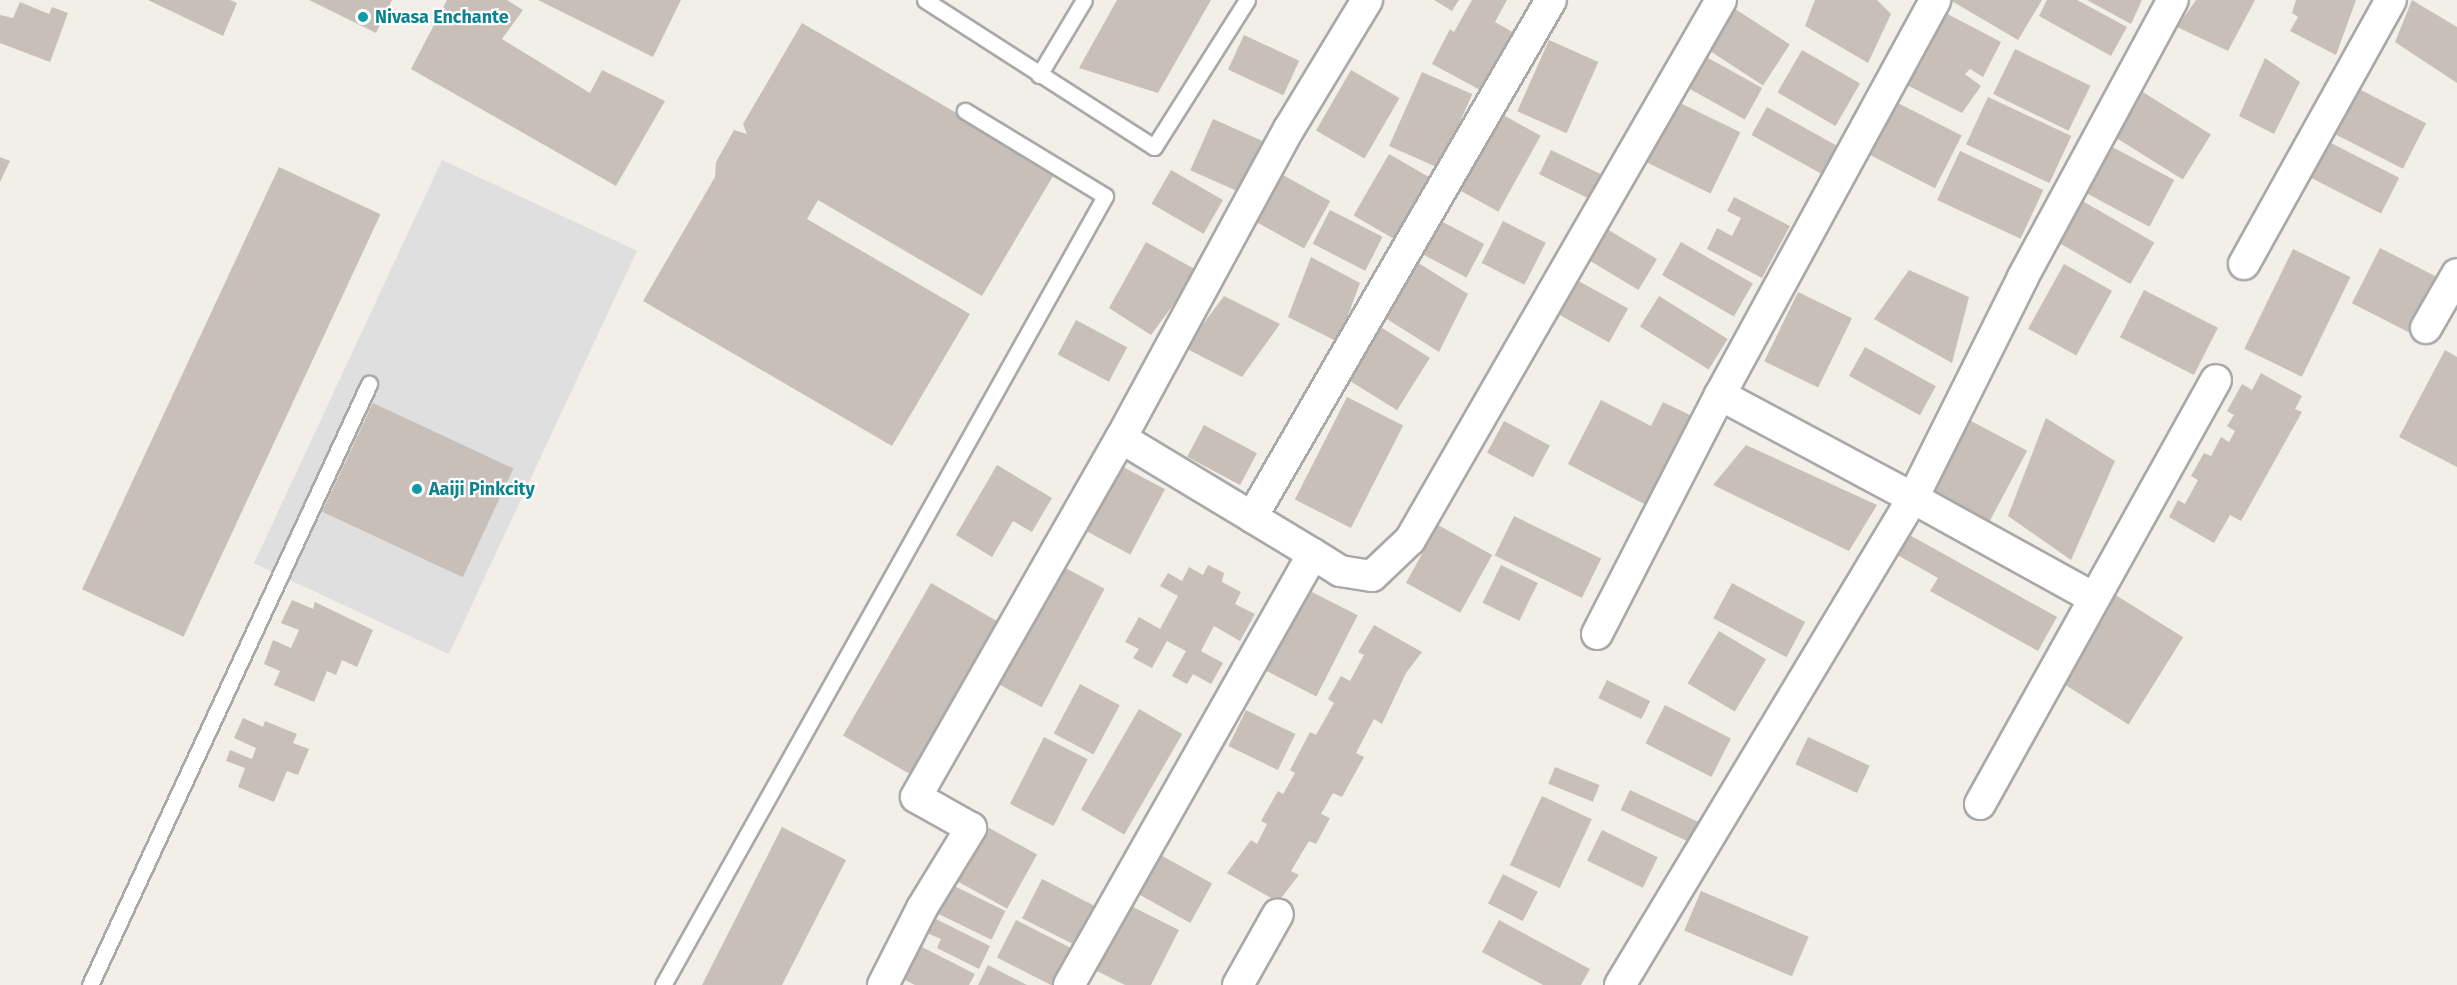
<!DOCTYPE html>
<html>
<head>
<meta charset="utf-8">
<style>
  body { margin:0 }
  #map { position:relative; width:2457px; height:985px; overflow:hidden; background:#f2efe9; font-family:"Fira Sans",sans-serif }
  div>[style] { position:absolute }
  [style*='--x'] { left:calc(var(--x)*1px); top:calc(var(--y)*1px); width:calc(var(--w)*1px); rotate:calc(var(--a)*1deg) }
  .residential>* { inset:0; background:#e0dfdf; transform-origin:0 0 }
  .building>* { inset:0; background:#c7bfb8; transform-origin:0 0 }
  .roads { filter:drop-shadow(2px 0 #a9a9a9) drop-shadow(-2px 0 #a9a9a9) drop-shadow(0 2px #a9a9a9) drop-shadow(0 -2px #a9a9a9) }
  .service>* { height:15px; margin:-7.5px; padding:0 7.5px; transform-origin:7.5px; border-radius:7.5px; background:#fff }
  .minor>* { height:30px; margin:-15px; padding:0 15px; transform-origin:15px; border-radius:15px; background:#fff }
  .dots>* { width:16px; height:16px; translate:-50% -50%; box-sizing:border-box; border:3px solid #fff; border-radius:50% }
  span { translate:-50% -50%; white-space:nowrap; text-align:center; line-height:1.15; -webkit-text-stroke:4.5px #fff; paint-order:stroke }
  .culture-label { font-size:18px; color:#0d838f; font-weight:700 }
  .left { translate:0 -50%; text-align:left }
</style>
</head>
<body>
<div id="map">
  <div class="residential">
    <div style="left:442px;top:160px;width:215px;height:445px;rotate:25deg"></div>
  </div>
  <div class="building">
    <div style="clip-path:polygon(148px 0,230px 0,237px 3px,223px 36px)"></div>
    <div style="clip-path:polygon(309px 0,392px 0,376px 33px)"></div>
    <div style="clip-path:polygon(447px 0,507px 0,523px 10px,502px 39px,590px 93px,602px 70px,665px 101px,616px 186px,411px 69px)"></div>
    <div style="clip-path:polygon(538px 0,681px 0,653px 57px)"></div>
    <div style="clip-path:polygon(1117px 0,1211px 0,1158px 93px,1079px 68px)"></div>
    <div style="clip-path:polygon(1434px 0,1459px 0,1452px 11px)"></div>
    <div style="clip-path:polygon(1472px 0,1507px 0,1495px 22px,1516px 34px,1482px 91px,1432px 64px,1450px 29px,1454px 32px)"></div>
    <div style="clip-path:polygon(1815px 0,1877px 0,1891px 14px,1868px 63px,1805px 26px)"></div>
    <div style="clip-path:polygon(1950px 0,2042px 0,2018px 40px)"></div>
    <div style="clip-path:polygon(2047px 0,2077px 0,2127px 27px,2111px 56px,2039px 16px)"></div>
    <div style="clip-path:polygon(2087px 0,2142px 0,2131px 24px)"></div>
    <div style="clip-path:polygon(2196px 0,2255px 0,2228px 51px,2177px 27px)"></div>
    <div style="clip-path:polygon(2296px 0,2356px 0,2336px 55px,2290px 31px,2298px 17px,2292px 13px)"></div>
    <div style="clip-path:polygon(2412px 0,2457px 27px,2457px 83px,2395px 42px)"></div>
    <div style="clip-path:polygon(20px 2px,49px 14px,52px 7px,68px 13px,50px 62px,0 43px,0 15px,13px 18px)"></div>
    <div style="left:1726px;top:3px;width:76px;height:49px;rotate:33deg"></div>
    <div style="clip-path:polygon(1938px 9px,2001px 42px,1983px 77px,1970px 69px,1965px 74px,1981px 86px,1962px 113px,1899px 81px)"></div>
    <div style="clip-path:polygon(802px 23px,1056px 171px,982px 296px,818px 200px,807px 219px,970px 314px,892px 446px,643px 301px,715px 177px,716px 162px,734px 130px,747px 134px,743px 124px)"></div>
    <div style="left:1244px;top:35px;width:61px;height:38px;rotate:25deg"></div>
    <div style="left:1549px;top:40px;width:54px;height:78px;rotate:24deg"></div>
    <div style="left:2015px;top:49px;width:84px;height:50px;rotate:26deg"></div>
    <div style="left:1802px;top:50px;width:67px;height:49px;rotate:30deg"></div>
    <div style="left:1701px;top:54px;width:70px;height:36px;rotate:29deg"></div>
    <div style="clip-path:polygon(2265px 58px,2300px 82px,2274px 134px,2239px 116px)"></div>
    <div style="left:1351px;top:70px;width:56px;height:70px;rotate:30deg"></div>
    <div style="left:1422px;top:72px;width:55px;height:81px;rotate:24deg"></div>
    <div style="left:2353px;top:86px;width:82px;height:51px;rotate:27deg"></div>
    <div style="left:2138px;top:89px;width:86px;height:53px;rotate:32deg"></div>
    <div style="left:1886px;top:97px;width:85px;height:59px;rotate:27deg"></div>
    <div style="left:1988px;top:97px;width:92px;height:52px;rotate:25deg"></div>
    <div style="left:1672px;top:99px;width:76px;height:68px;rotate:26deg"></div>
    <div style="left:1767px;top:107px;width:83px;height:32px;rotate:29deg"></div>
    <div style="left:1496px;top:111px;width:51px;height:87px;rotate:29deg"></div>
    <div style="left:1213px;top:119px;width:55px;height:56px;rotate:24deg"></div>
    <div style="left:2101px;top:141px;width:83px;height:53px;rotate:28deg"></div>
    <div style="left:2327px;top:141px;width:81px;height:40px;rotate:27deg"></div>
    <div style="left:1551px;top:150px;width:55px;height:27px;rotate:26deg"></div>
    <div style="left:1960px;top:151px;width:92px;height:54px;rotate:25deg"></div>
    <div style="left:1389px;top:154px;width:58px;height:71px;rotate:30deg"></div>
    <div style="clip-path:polygon(0 157px,10px 161px,0 182px)"></div>
    <div style="left:279px;top:167px;width:112px;height:466px;rotate:25deg"></div>
    <div style="left:1171px;top:170px;width:60px;height:39px;rotate:30deg"></div>
    <div style="left:1283px;top:175px;width:54px;height:54px;rotate:29deg"></div>
    <div style="clip-path:polygon(1734px 197px,1790px 226px,1762px 278px,1707px 249px,1717px 228px,1732px 236px,1741px 218px,1727px 211px)"></div>
    <div style="left:2079px;top:199px;width:87px;height:48px;rotate:30deg"></div>
    <div style="left:1330px;top:210px;width:59px;height:38px;rotate:27deg"></div>
    <div style="left:1441px;top:221px;width:49px;height:38px;rotate:28deg"></div>
    <div style="left:1503px;top:221px;width:48px;height:47px;rotate:27deg"></div>
    <div style="left:1597px;top:223px;width:70px;height:36px;rotate:31deg"></div>
    <div style="clip-path:polygon(1146px 242px,1198px 271px,1151px 335px,1109px 308px)"></div>
    <div style="left:1681px;top:242px;width:83px;height:38px;rotate:30deg"></div>
    <div style="left:2380px;top:248px;width:64px;height:62px;rotate:27deg"></div>
    <div style="left:2293px;top:249px;width:64px;height:111px;rotate:26deg"></div>
    <div style="clip-path:polygon(1311px 257px,1360px 283px,1338px 342px,1288px 317px)"></div>
    <div style="clip-path:polygon(1417px 262px,1468px 294px,1439px 352px,1387px 319px)"></div>
    <div style="left:2064px;top:264px;width:55px;height:74px;rotate:29deg"></div>
    <div style="clip-path:polygon(1909px 270px,1969px 297px,1952px 363px,1874px 319px)"></div>
    <div style="left:1566px;top:274px;width:71px;height:39px;rotate:29deg"></div>
    <div style="left:2144px;top:290px;width:83px;height:53px;rotate:27deg"></div>
    <div style="left:1798px;top:292px;width:60px;height:77px;rotate:26deg"></div>
    <div style="clip-path:polygon(1224px 296px,1280px 324px,1242px 377px,1185px 348px)"></div>
    <div style="left:1659px;top:296px;width:81px;height:36px;rotate:32deg"></div>
    <div style="left:1076px;top:320px;width:58px;height:39px;rotate:28deg"></div>
    <div style="left:1379px;top:326px;width:60px;height:62px;rotate:32deg"></div>
    <div style="left:1865px;top:347px;width:81px;height:33px;rotate:29deg"></div>
    <div style="clip-path:polygon(2445px 350px,2457px 357px,2457px 467px,2399px 437px)"></div>
    <div style="clip-path:polygon(2261px 373px,2302px 396px,2295px 409px,2302px 412px,2241px 521px,2230px 515px,2214px 543px,2169px 517px,2178px 500px,2185px 504px,2198px 480px,2191px 476px,2204px 453px,2211px 456px,2221px 437px,2229px 442px,2235px 431px,2227px 426px,2234px 415px,2227px 411px,2242px 384px,2252px 390px)"></div>
    <div style="left:1347px;top:397px;width:63px;height:115px;rotate:27deg"></div>
    <div style="clip-path:polygon(1601px 400px,1651px 426px,1663px 402px,1694px 417px,1648px 506px,1568px 464px)"></div>
    <div style="left:373px;top:403px;width:155px;height:120px;rotate:25deg"></div>
    <div style="left:1960px;top:415px;width:76px;height:87px;rotate:28deg"></div>
    <div style="clip-path:polygon(2046px 418px,2115px 461px,2071px 560px,2008px 516px)"></div>
    <div style="left:1504px;top:421px;width:52px;height:36px;rotate:28deg"></div>
    <div style="left:1204px;top:425px;width:60px;height:36px;rotate:28deg"></div>
    <div style="clip-path:polygon(1746px 445px,1877px 505px,1849px 551px,1713px 485px)"></div>
    <div style="left:1112px;top:461px;width:60px;height:74px;rotate:28deg"></div>
    <div style="clip-path:polygon(997px 465px,1052px 498px,1032px 532px,1013px 521px,992px 557px,956px 535px)"></div>
    <div style="left:1514px;top:516px;width:97px;height:44px;rotate:26deg"></div>
    <div style="left:1438px;top:525px;width:62px;height:66px;rotate:29deg"></div>
    <div style="clip-path:polygon(1906px 533px,2057px 617px,2038px 651px,1930px 591px,1938px 578px,1894px 553px)"></div>
    <div style="left:1056px;top:563px;width:55px;height:134px;rotate:28deg"></div>
    <div style="clip-path:polygon(1208px 565px,1224px 573px,1222px 582px,1241px 592px,1235px 604px,1255px 614px,1240px 641px,1214px 626px,1201px 651px,1223px 663px,1211px 684px,1193px 674px,1187px 684px,1172px 676px,1186px 651px,1167px 641px,1152px 668px,1133px 658px,1139px 649px,1125px 642px,1139px 617px,1160px 629px,1178px 596px,1160px 586px,1168px 573px,1182px 581px,1189px 567px,1203px 575px)"></div>
    <div style="left:1501px;top:565px;width:41px;height:42px;rotate:26deg"></div>
    <div style="left:931px;top:583px;width:78px;height:176px;rotate:30deg"></div>
    <div style="left:1732px;top:583px;width:83px;height:40px;rotate:28deg"></div>
    <div style="left:1306px;top:589px;width:58px;height:91px;rotate:27deg"></div>
    <div style="left:2106px;top:589px;width:91px;height:103px;rotate:32deg"></div>
    <div style="clip-path:polygon(292px 600px,313px 609px,315px 602px,373px 630px,357px 667px,342px 660px,336px 675px,327px 671px,314px 702px,274px 685px,280px 671px,264px 664px,273px 640px,291px 648px,299px 630px,281px 623px)"></div>
    <div style="clip-path:polygon(1374px 625px,1422px 652px,1406px 673px,1382px 724px,1374px 719px,1356px 753px,1364px 757px,1342px 797px,1333px 793px,1321px 814px,1330px 818px,1316px 844px,1309px 841px,1291px 871px,1299px 875px,1278px 902px,1227px 873px,1251px 840px,1257px 844px,1267px 824px,1261px 821px,1278px 791px,1283px 794px,1295px 773px,1290px 770px,1310px 732px,1316px 735px,1334px 703px,1328px 699px,1341px 676px,1350px 681px,1364px 655px,1358px 652px)"></div>
    <div style="left:1719px;top:631px;width:55px;height:61px;rotate:31deg"></div>
    <div style="left:1607px;top:680px;width:48px;height:20px;rotate:26deg"></div>
    <div style="left:1080px;top:684px;width:45px;height:56px;rotate:28deg"></div>
    <div style="left:1665px;top:705px;width:74px;height:43px;rotate:27deg"></div>
    <div style="left:1139px;top:709px;width:50px;height:116px;rotate:30deg"></div>
    <div style="left:1246px;top:710px;width:55px;height:40px;rotate:26deg"></div>
    <div style="clip-path:polygon(243px 718px,263px 727px,265px 721px,297px 734px,293px 743px,309px 749px,298px 775px,287px 771px,274px 802px,238px 787px,245px 768px,226px 761px,230px 750px,252px 759px,256px 748px,234px 738px)"></div>
    <div style="left:1044px;top:737px;width:49px;height:75px;rotate:27deg"></div>
    <div style="left:1808px;top:737px;width:68px;height:30px;rotate:25deg"></div>
    <div style="left:1555px;top:767px;width:48px;height:18px;rotate:22deg"></div>
    <div style="left:1630px;top:790px;width:75px;height:22px;rotate:25deg"></div>
    <div style="left:1542px;top:796px;width:55px;height:76px;rotate:25deg"></div>
    <div style="left:982px;top:824px;width:63px;height:62px;rotate:29deg"></div>
    <div style="clip-path:polygon(782px 827px,846px 860px,782px 985px,702px 985px)"></div>
    <div style="left:1602px;top:830px;width:62px;height:34px;rotate:26deg"></div>
    <div style="left:1157px;top:853px;width:63px;height:45px;rotate:29deg"></div>
    <div style="left:1503px;top:874px;width:39px;height:33px;rotate:27deg"></div>
    <div style="left:1042px;top:879px;width:62px;height:44px;rotate:27deg"></div>
    <div style="left:948px;top:883px;width:64px;height:32px;rotate:26deg"></div>
    <div style="left:1701px;top:891px;width:117px;height:43px;rotate:23deg"></div>
    <div style="clip-path:polygon(1127px 904px,1179px 930px,1151px 985px,1125px 985px,1093px 969px)"></div>
    <div style="clip-path:polygon(930px 916px,990px 946px,979px 969px,937px 948px,941px 939px,922px 931px)"></div>
    <div style="left:1016px;top:920px;width:63px;height:42px;rotate:27deg"></div>
    <div style="clip-path:polygon(1499px 920px,1590px 969px,1581px 985px,1543px 985px,1482px 952px)"></div>
    <div style="clip-path:polygon(916px 944px,975px 974px,969px 985px,915px 985px,901px 978px)"></div>
    <div style="clip-path:polygon(988px 965px,1027px 985px,978px 985px)"></div>
  </div>
  <div class="roads">
    <div class="service">
      <div style="--x:925;--y:0;--w:272;--a:32.7"></div>
      <div style="--x:1154;--y:147;--w:174;--a:-57.7"></div>
      <div style="--x:1039;--y:75;--w:87;--a:-59"></div>
      <div style="--x:90;--y:985;--w:663;--a:-65.1"></div>
      <div style="--x:663;--y:985;--w:904;--a:-60.74"></div>
      <div style="--x:1105;--y:196;--w:164;--a:-148.7"></div>
    </div>
    <div class="minor">
      <div style="--x:2244;--y:264;--w:302;--a:-60.9"></div>
      <div style="--x:2426;--y:328;--w:62;--a:-60.1"></div>
      <div style="--x:1252;--y:517;--w:153;--a:-148.9"></div>
      <div style="--x:1121;--y:438;--w:352;--a:-61.5"></div>
      <div style="--x:1289;--y:129;--w:151;--a:-58.8"></div>
      <div style="--x:1313;--y:554;--w:32;--a:32"></div>
      <div style="--x:1340;--y:571;--w:32;--a:9"></div>
      <div style="--x:1372;--y:576;--w:52;--a:-43.5"></div>
      <div style="--x:1410;--y:540;--w:623;--a:-60.06"></div>
      <div style="--x:2092;--y:597;--w:205;--a:-151.1"></div>
      <div style="--x:1913;--y:498;--w:247;--a:-63.5"></div>
      <div style="--x:2023;--y:277;--w:315;--a:-61.6"></div>
      <div style="--x:1597;--y:634;--w:269;--a:-62.8"></div>
      <div style="--x:1980;--y:804;--w:485;--a:-60.9"></div>
      <div style="--x:883;--y:985;--w:86;--a:-63.1"></div>
      <div style="--x:922;--y:908;--w:94;--a:-58.5"></div>
      <div style="--x:971;--y:828;--w:63;--a:-150.6"></div>
      <div style="--x:916;--y:797;--w:413;--a:-60.3"></div>
      <div style="--x:1069;--y:985;--w:495;--a:-60.5"></div>
      <div style="--x:1313;--y:554;--w:71;--a:-148.8"></div>
      <div style="--x:1252;--y:517;--w:597;--a:-59.96"></div>
      <div style="--x:1238;--y:985;--w:81;--a:-60.6"></div>
      <div style="--x:1620;--y:985;--w:568;--a:-58.97"></div>
      <div style="--x:1913;--y:498;--w:219;--a:-151.9"></div>
      <div style="--x:1720;--y:395;--w:450;--a:-61.4"></div>
    </div>
  </div>
  <div class="dots">
    <div style="left:363px;top:17px;background:#0f9aa8"></div>
    <div style="left:417px;top:489px;background:#0f9aa8"></div>
  </div>
  <div class="culture-label">
    <span class="left" style="left:375px;top:17px">Nivasa Enchante</span>
    <span class="left" style="left:429px;top:489px">Aaiji Pinkcity</span>
  </div>
</div>
</body>
</html>
